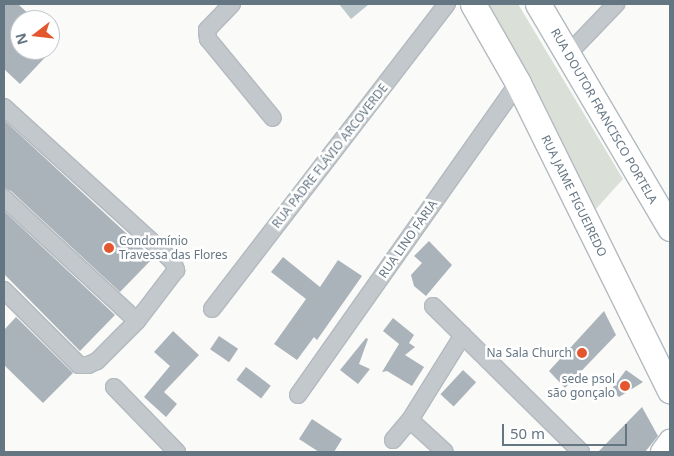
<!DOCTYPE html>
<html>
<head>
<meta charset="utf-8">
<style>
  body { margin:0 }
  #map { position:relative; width:674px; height:456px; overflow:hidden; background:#fafaf8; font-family:"Noto Sans",sans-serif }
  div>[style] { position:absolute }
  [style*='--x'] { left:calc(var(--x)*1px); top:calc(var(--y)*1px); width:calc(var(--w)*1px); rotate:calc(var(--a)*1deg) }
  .green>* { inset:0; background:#dadfd7 }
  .water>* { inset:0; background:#bbc7cb }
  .building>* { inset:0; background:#aab3b9; transform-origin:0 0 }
  .roads { filter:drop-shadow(1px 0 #b3babf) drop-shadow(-1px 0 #b3babf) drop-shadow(0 1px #b3babf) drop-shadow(0 -1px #b3babf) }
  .street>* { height:16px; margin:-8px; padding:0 8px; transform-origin:8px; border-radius:8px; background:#c3c8cc }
  .secondary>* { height:22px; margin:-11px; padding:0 11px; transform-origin:11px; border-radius:11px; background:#fff }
  .primary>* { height:25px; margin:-12.5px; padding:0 12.5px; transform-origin:12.5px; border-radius:12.5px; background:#fff }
  .dots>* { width:14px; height:14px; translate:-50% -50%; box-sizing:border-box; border:2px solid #fff; border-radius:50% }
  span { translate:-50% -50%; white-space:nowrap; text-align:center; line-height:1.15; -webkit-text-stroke:5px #fff; paint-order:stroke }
  .street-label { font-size:12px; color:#657683 }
  .poi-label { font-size:12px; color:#657683 }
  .left { translate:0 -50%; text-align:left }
  .right { translate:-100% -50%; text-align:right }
  .frame { position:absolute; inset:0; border:5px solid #657683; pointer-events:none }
  .north { position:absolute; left:10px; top:10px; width:50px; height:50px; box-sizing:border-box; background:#fff; border:1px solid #c1c8cd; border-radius:50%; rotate:254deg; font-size:14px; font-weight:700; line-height:20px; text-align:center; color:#657683 }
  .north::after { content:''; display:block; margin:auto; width:18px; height:22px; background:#e4572e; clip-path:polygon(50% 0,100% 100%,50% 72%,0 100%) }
  .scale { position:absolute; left:502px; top:424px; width:125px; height:22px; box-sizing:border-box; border:2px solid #657683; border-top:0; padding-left:6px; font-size:15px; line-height:18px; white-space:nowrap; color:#657683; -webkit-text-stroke:4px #fff; paint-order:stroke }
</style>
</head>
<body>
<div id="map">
  <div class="green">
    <div style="clip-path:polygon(476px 4px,518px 4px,623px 179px,595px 210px)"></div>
  </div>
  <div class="water">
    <div style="clip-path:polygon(339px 4px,367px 4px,368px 5px,351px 19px)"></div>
  </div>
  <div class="building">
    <div style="clip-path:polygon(4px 4px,18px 4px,35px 20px,20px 20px,20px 50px,52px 50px,20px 84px,4px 69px)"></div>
    <div style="clip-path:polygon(4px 120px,153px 258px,120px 292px,11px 191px,4px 188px)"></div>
    <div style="clip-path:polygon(4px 211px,115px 315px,80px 351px,4px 274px)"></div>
    <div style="clip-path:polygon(429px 241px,452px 265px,426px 296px,414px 286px,411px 275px,422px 263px,414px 256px)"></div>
    <div style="clip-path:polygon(283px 257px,320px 287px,338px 260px,362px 276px,317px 340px,314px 337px,297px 360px,274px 344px,306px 299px,271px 272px)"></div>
    <div style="clip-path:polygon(604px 311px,616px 335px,565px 388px,549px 371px)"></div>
    <div style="clip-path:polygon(16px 317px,73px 373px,43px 403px,4px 365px,4px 330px)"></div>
    <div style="clip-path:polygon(393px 318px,414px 335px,409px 343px,415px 347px,405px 355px,424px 367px,412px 386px,387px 371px,382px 372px,399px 344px,383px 331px)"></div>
    <div style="clip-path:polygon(173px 331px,199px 355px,164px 392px,177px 404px,166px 417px,144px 397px,170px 366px,154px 352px)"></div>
    <div style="left:219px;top:336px;width:23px;height:16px;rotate:34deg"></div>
    <div style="clip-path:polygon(366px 338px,368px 339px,359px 364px,370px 369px,358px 384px,340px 370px)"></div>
    <div style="left:246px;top:367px;width:31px;height:16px;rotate:37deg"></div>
    <div style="left:463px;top:370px;width:18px;height:33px;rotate:43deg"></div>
    <div style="clip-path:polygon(626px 370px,643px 382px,619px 397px,611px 390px)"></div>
    <div style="clip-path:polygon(642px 407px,658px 436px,645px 452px,598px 452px)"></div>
    <div style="clip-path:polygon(312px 419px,342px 439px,334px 452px,319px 452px,299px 439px)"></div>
  </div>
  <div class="roads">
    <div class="street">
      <div style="--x:232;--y:4;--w:36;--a:134"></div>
      <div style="--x:207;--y:30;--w:9;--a:84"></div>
      <div style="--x:208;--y:39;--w:102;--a:50.6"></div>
      <div style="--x:569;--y:53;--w:68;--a:-46.2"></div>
      <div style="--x:4;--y:107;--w:210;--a:42.3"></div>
      <div style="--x:159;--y:248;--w:20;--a:45"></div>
      <div style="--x:173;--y:262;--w:9;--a:69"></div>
      <div style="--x:176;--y:270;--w:64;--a:127.4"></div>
      <div style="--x:137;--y:321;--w:57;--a:135"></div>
      <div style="--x:97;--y:361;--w:10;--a:156"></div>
      <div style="--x:88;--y:365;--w:9;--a:180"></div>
      <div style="--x:79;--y:365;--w:106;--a:-135"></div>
      <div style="--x:4;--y:198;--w:181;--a:42.8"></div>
      <div style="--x:433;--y:306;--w:208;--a:44.6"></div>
      <div style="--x:212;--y:309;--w:385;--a:-52.4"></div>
      <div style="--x:114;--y:387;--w:91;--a:45.9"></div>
      <div style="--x:298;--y:395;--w:382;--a:-54.8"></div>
      <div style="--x:410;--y:420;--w:47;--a:42.4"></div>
      <div style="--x:393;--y:440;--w:26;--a:-50"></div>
      <div style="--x:410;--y:420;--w:100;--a:-58.1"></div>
    </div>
    <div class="secondary">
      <div style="--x:662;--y:452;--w:14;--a:-54"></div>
    </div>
    <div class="primary">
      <div style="--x:473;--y:4;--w:91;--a:60.3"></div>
      <div style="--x:518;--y:83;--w:343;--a:63.7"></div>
      <div style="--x:538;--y:4;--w:260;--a:59.5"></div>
    </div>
  </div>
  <div class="dots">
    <div style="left:109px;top:248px;background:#e4572e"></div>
    <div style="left:582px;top:353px;background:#e4572e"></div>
    <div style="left:625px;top:386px;background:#e4572e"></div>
  </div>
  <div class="street-label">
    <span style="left:604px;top:116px;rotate:60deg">RUA DOUTOR FRANCISCO PORTELA</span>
    <span style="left:330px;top:156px;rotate:-52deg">RUA PADRE FLÁVIO ARCOVERDE</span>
    <span style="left:574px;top:196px;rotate:64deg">RUA JAIME FIGUEIREDO</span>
    <span style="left:408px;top:239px;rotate:-55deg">RUA LINO FARIA</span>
  </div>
  <div class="poi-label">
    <span class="left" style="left:119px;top:248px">Condomínio<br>Travessa das Flores</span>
    <span class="right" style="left:572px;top:353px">Na Sala Church</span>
    <span class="right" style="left:615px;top:386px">sede psol<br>são gonçalo</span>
  </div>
  <div class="frame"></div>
  <div class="north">N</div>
  <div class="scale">50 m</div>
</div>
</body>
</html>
